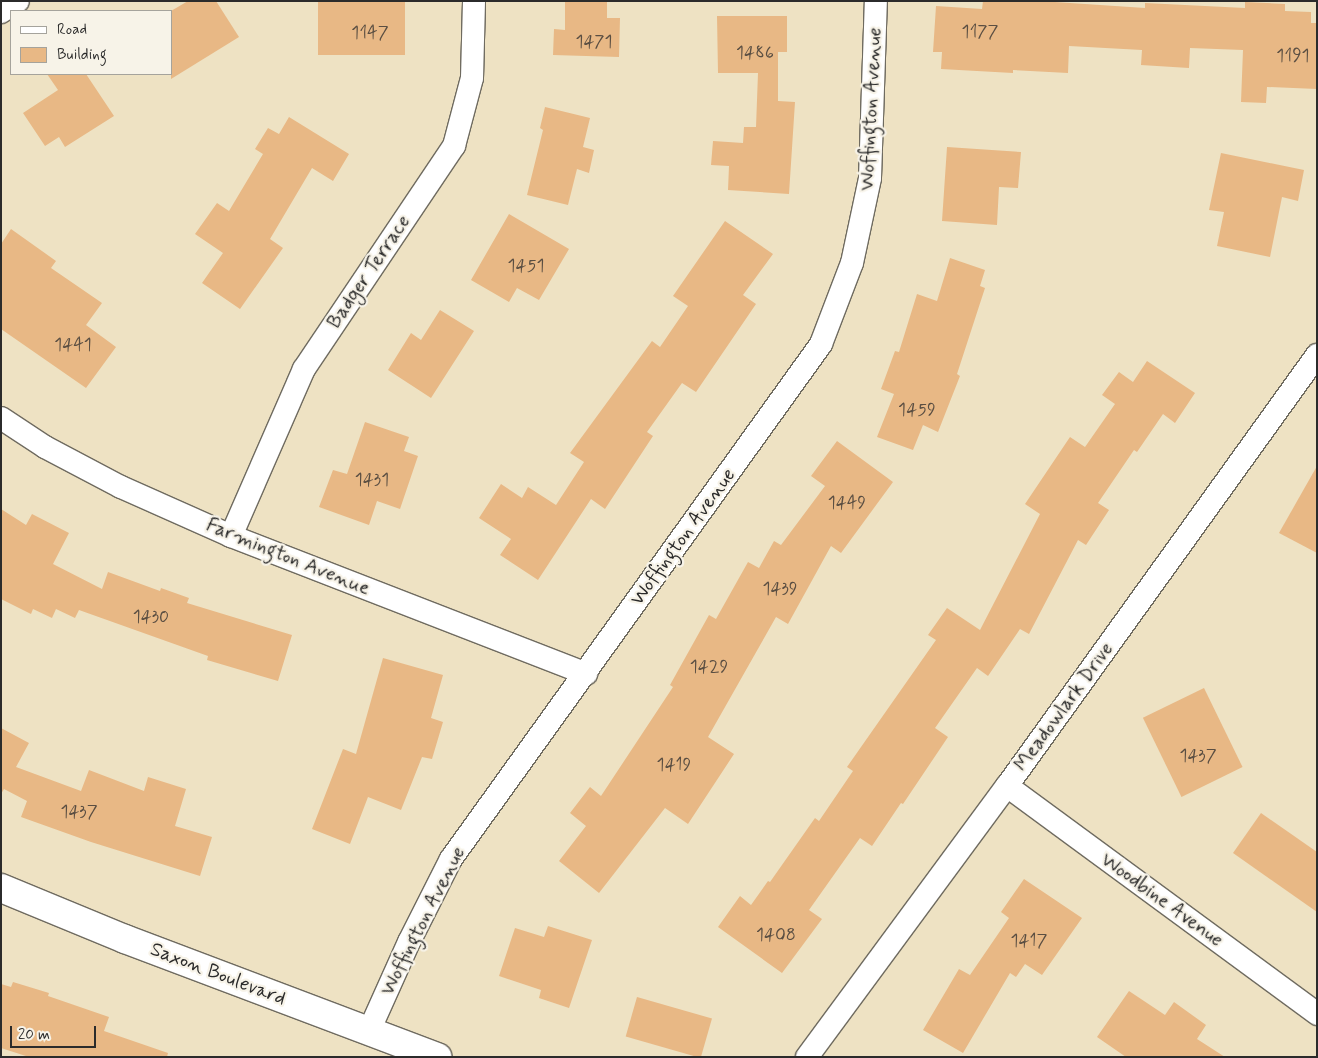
<!DOCTYPE html>
<html>
<head>
<meta charset="utf-8">
<style>
  body { margin:0 }
  #map { position:relative; width:1318px; height:1058px; overflow:hidden; background:#eee2c3; font-family:Mynerve,sans-serif }
  div>[style] { position:absolute }
  [style*='--x'] { left:calc(var(--x)*1px); top:calc(var(--y)*1px); width:calc(var(--w)*1px); rotate:calc(var(--a)*1deg) }
  .building>* { inset:0; background:#e8b885; transform-origin:0 0 }
  .roads { filter:drop-shadow(1px 0 #6f6b60) drop-shadow(-1px 0 #6f6b60) drop-shadow(0 1px #6f6b60) drop-shadow(0 -1px #6f6b60) }
  .street>* { height:22px; margin:-11px; padding:0 11px; transform-origin:11px; border-radius:11px; background:#fff }
  .secondary>* { height:28px; margin:-14px; padding:0 14px; transform-origin:14px; border-radius:14px; background:#fff }
  span { translate:-50% -50%; white-space:nowrap; text-align:center; line-height:1.15; -webkit-text-stroke:4.5px #f7f3e8; paint-order:stroke }
  .number-label { font-size:18px; color:#5a4e42 }
  .number-label span { -webkit-text-stroke-width:0 }
  .street-label { font-size:20px; color:#2b2b2b }
  .frame { position:absolute; inset:0; border:2px solid #2b2b2b; pointer-events:none }
  .legend { position:absolute; left:10px; top:10px; width:162px; height:65px; box-sizing:border-box; background:#f7f3e8; border:1px solid #a5a39c; margin:0; padding:6px 9px; list-style:none; font-size:15px; color:#2b2b2b }
  .legend li { display:flex; align-items:center; gap:10px; height:25px }
  .legend b { width:25px; border:1px solid #a5a39c }
  .scale { position:absolute; left:10px; top:1026px; width:86px; height:22px; box-sizing:border-box; border:2px solid #2b2b2b; border-top:0; padding-left:6px; font-size:15px; line-height:18px; white-space:nowrap; color:#2b2b2b; -webkit-text-stroke:4px #f7f3e8; paint-order:stroke }
</style>
</head>
<body>
<div id="map">
  <div class="building">
    <div style="clip-path:polygon(188px 1px,216px 1px,239px 37px,171px 79px,171px 11px)"></div>
    <div style="left:318px;top:1px;width:87px;height:54px"></div>
    <div style="clip-path:polygon(565px 1px,607px 1px,607px 18px,620px 18px,619px 57px,553px 55px,554px 29px,565px 30px)"></div>
    <div style="clip-path:polygon(983px 1px,1040px 1px,1145px 8px,1145px 3px,1245px 8px,1245px 2px,1285px 4px,1285px 11px,1311px 12px,1311px 23px,1317px 23px,1317px 89px,1267px 87px,1266px 103px,1241px 102px,1243px 50px,1190px 48px,1189px 68px,1141px 65px,1142px 50px,1069px 46px,1068px 73px,1013px 70px,1013px 73px,941px 69px,942px 52px,933px 52px,936px 6px,982px 9px)"></div>
    <div style="clip-path:polygon(717px 16px,787px 16px,787px 52px,778px 52px,778px 101px,795px 102px,789px 194px,728px 190px,729px 166px,711px 165px,713px 141px,743px 143px,744px 127px,756px 127px,758px 73px,718px 73px)"></div>
    <div style="clip-path:polygon(47px 74px,86px 74px,114px 116px,65px 147px,59px 137px,45px 146px,23px 113px,58px 90px)"></div>
    <div style="clip-path:polygon(545px 107px,590px 118px,583px 147px,594px 150px,589px 173px,577px 169px,568px 205px,527px 195px,543px 130px,540px 128px)"></div>
    <div style="clip-path:polygon(289px 117px,349px 154px,333px 181px,312px 168px,270px 239px,283px 248px,240px 309px,202px 283px,223px 253px,195px 234px,217px 203px,229px 211px,263px 154px,255px 149px,268px 128px,279px 134px)"></div>
    <div style="clip-path:polygon(947px 147px,1021px 152px,1018px 188px,999px 187px,997px 225px,942px 221px)"></div>
    <div style="clip-path:polygon(1221px 153px,1304px 170px,1298px 201px,1282px 197px,1270px 257px,1217px 246px,1224px 212px,1209px 210px)"></div>
    <div style="clip-path:polygon(509px 214px,569px 249px,539px 300px,517px 288px,509px 302px,471px 280px)"></div>
    <div style="clip-path:polygon(725px 221px,773px 254px,743px 295px,756px 304px,696px 392px,682px 383px,647px 432px,653px 436px,605px 509px,591px 499px,538px 580px,500px 555px,511px 539px,479px 518px,501px 484px,522px 498px,528px 487px,556px 505px,584px 462px,570px 453px,652px 341px,660px 347px,688px 306px,673px 296px)"></div>
    <div style="clip-path:polygon(11px 229px,56px 261px,51px 268px,102px 303px,86px 325px,116px 347px,86px 388px,1px 329px,1px 244px)"></div>
    <div style="clip-path:polygon(950px 258px,985px 270px,980px 286px,985px 288px,957px 374px,960px 376px,938px 432px,923px 425px,913px 450px,877px 437px,894px 394px,881px 389px,895px 351px,899px 352px,917px 294px,937px 301px)"></div>
    <div style="clip-path:polygon(440px 310px,474px 331px,431px 398px,388px 370px,411px 333px,421px 340px)"></div>
    <div style="clip-path:polygon(1147px 361px,1195px 393px,1175px 423px,1163px 414px,1137px 452px,1134px 450px,1098px 503px,1109px 510px,1086px 545px,1078px 540px,1029px 634px,1020px 629px,988px 676px,977px 668px,935px 728px,948px 737px,903px 804px,901px 803px,872px 846px,860px 838px,809px 910px,822px 919px,782px 973px,718px 927px,740px 896px,751px 905px,768px 881px,770px 882px,815px 818px,819px 821px,853px 771px,847px 767px,936px 640px,928px 635px,947px 608px,980px 630px,1040px 514px,1025px 504px,1070px 437px,1085px 447px,1115px 404px,1102px 395px,1119px 372px,1133px 382px)"></div>
    <div style="clip-path:polygon(365px 422px,409px 437px,404px 451px,418px 456px,400px 509px,377px 501px,369px 525px,319px 507px,333px 470px,347px 474px)"></div>
    <div style="clip-path:polygon(837px 441px,893px 482px,841px 553px,831px 546px,788px 624px,776px 617px,708px 737px,734px 754px,688px 824px,665px 808px,599px 893px,559px 861px,586px 826px,570px 813px,590px 787px,601px 796px,673px 687px,670px 685px,709px 615px,716px 619px,748px 562px,759px 568px,774px 541px,781px 545px,825px 486px,811px 476px)"></div>
    <div style="clip-path:polygon(1317px 466px,1317px 553px,1279px 533px)"></div>
    <div style="clip-path:polygon(1px 509px,26px 525px,32px 514px,69px 533px,53px 564px,102px 589px,108px 572px,160px 591px,161px 588px,189px 598px,187px 603px,292px 635px,278px 681px,207px 660px,208px 656px,79px 610px,75px 618px,56px 609px,52px 618px,33px 609px,31px 614px,1px 599px)"></div>
    <div style="clip-path:polygon(383px 658px,443px 675px,431px 718px,443px 722px,432px 759px,422px 757px,401px 810px,368px 797px,350px 844px,312px 829px,343px 749px,356px 754px)"></div>
    <div style="left:1204px;top:688px;width:88px;height:68px;rotate:64deg"></div>
    <div style="clip-path:polygon(1px 728px,29px 743px,16px 767px,81px 791px,89px 770px,144px 791px,148px 777px,186px 789px,175px 826px,212px 837px,200px 876px,91px 842px,21px 817px,27px 801px,4px 789px,1px 794px)"></div>
    <div style="clip-path:polygon(1261px 813px,1317px 852px,1317px 912px,1233px 853px)"></div>
    <div style="clip-path:polygon(1024px 879px,1082px 918px,1042px 975px,1025px 964px,1016px 977px,1010px 973px,963px 1053px,923px 1030px,959px 969px,970px 975px,1009px 918px,1001px 912px)"></div>
    <div style="clip-path:polygon(548px 926px,592px 940px,569px 1008px,539px 998px,541px 990px,499px 976px,515px 928px,544px 937px)"></div>
    <div style="clip-path:polygon(13px 982px,49px 993px,48px 996px,109px 1017px,104px 1031px,168px 1053px,167px 1057px,29px 1057px,1px 1048px,1px 984px,11px 987px)"></div>
    <div style="clip-path:polygon(1129px 991px,1165px 1015px,1174px 1002px,1206px 1025px,1197px 1039px,1225px 1057px,1126px 1057px,1097px 1037px)"></div>
    <div style="left:637px;top:997px;width:78px;height:41px;rotate:16deg"></div>
  </div>
  <div class="roads">
    <div class="street">
      <div style="--x:1;--y:12;--w:20;--a:-33"></div>
      <div style="--x:1;--y:418;--w:53;--a:33.4"></div>
      <div style="--x:45;--y:447;--w:86;--a:27.8"></div>
      <div style="--x:121;--y:487;--w:120;--a:24"></div>
      <div style="--x:231;--y:536;--w:381;--a:21.2"></div>
      <div style="--x:231;--y:536;--w:182;--a:-66.4"></div>
      <div style="--x:304;--y:369;--w:269;--a:-56.1"></div>
      <div style="--x:454;--y:146;--w:70;--a:-75.2"></div>
      <div style="--x:472;--y:78;--w:77;--a:-88.5"></div>
      <div style="--x:1007;--y:786;--w:385;--a:36.3"></div>
      <div style="--x:369;--y:1031;--w:98;--a:-65.8"></div>
      <div style="--x:409;--y:942;--w:93;--a:-63.2"></div>
      <div style="--x:451;--y:859;--w:634;--a:-54.3"></div>
      <div style="--x:821;--y:344;--w:87;--a:-69.1"></div>
      <div style="--x:852;--y:263;--w:87;--a:-78"></div>
      <div style="--x:870;--y:178;--w:177;--a:-88.1"></div>
      <div style="--x:807;--y:1057;--w:337;--a:-53.6"></div>
      <div style="--x:1007;--y:786;--w:531;--a:-54.27"></div>
    </div>
    <div class="secondary">
      <div style="--x:1;--y:888;--w:134;--a:22.4"></div>
      <div style="--x:125;--y:939;--w:334;--a:20.7"></div>
    </div>
  </div>
  <div class="number-label">
    <span style="left:980px;top:32px">1177</span>
    <span style="left:370px;top:33px">1147</span>
    <span style="left:594px;top:42px">1471</span>
    <span style="left:755px;top:53px">1486</span>
    <span style="left:1293px;top:56px">1191</span>
    <span style="left:526px;top:266px">1451</span>
    <span style="left:73px;top:345px">1441</span>
    <span style="left:917px;top:410px">1459</span>
    <span style="left:372px;top:480px">1431</span>
    <span style="left:847px;top:503px">1449</span>
    <span style="left:780px;top:589px">1439</span>
    <span style="left:151px;top:617px">1430</span>
    <span style="left:709px;top:667px">1429</span>
    <span style="left:1198px;top:756px">1437</span>
    <span style="left:674px;top:765px">1419</span>
    <span style="left:79px;top:812px">1437</span>
    <span style="left:776px;top:935px">1408</span>
    <span style="left:1029px;top:941px">1417</span>
  </div>
  <div class="street-label">
    <span style="left:871px;top:109px;rotate:-87deg">Woffington Avenue</span>
    <span style="left:369px;top:272px;rotate:-56deg">Badger Terrace</span>
    <span style="left:683px;top:537px;rotate:-54deg">Woffington Avenue</span>
    <span style="left:288px;top:557px;rotate:22deg">Farmington Avenue</span>
    <span style="left:1064px;top:707px;rotate:-54deg">Meadowlark Drive</span>
    <span style="left:1162px;top:900px;rotate:36deg">Woodbine Avenue</span>
    <span style="left:423px;top:921px;rotate:-63deg">Woffington Avenue</span>
    <span style="left:218px;top:974px;rotate:21deg">Saxon Boulevard</span>
  </div>
  <div class="frame"></div>
  <ul class="legend">
  <li><b style="height:6px;background:#fff"></b>Road</li>
  <li><b style="height:14px;background:#e8b885"></b>Building</li>
  </ul>
  <div class="scale">20 m</div>
</div>
</body>
</html>
